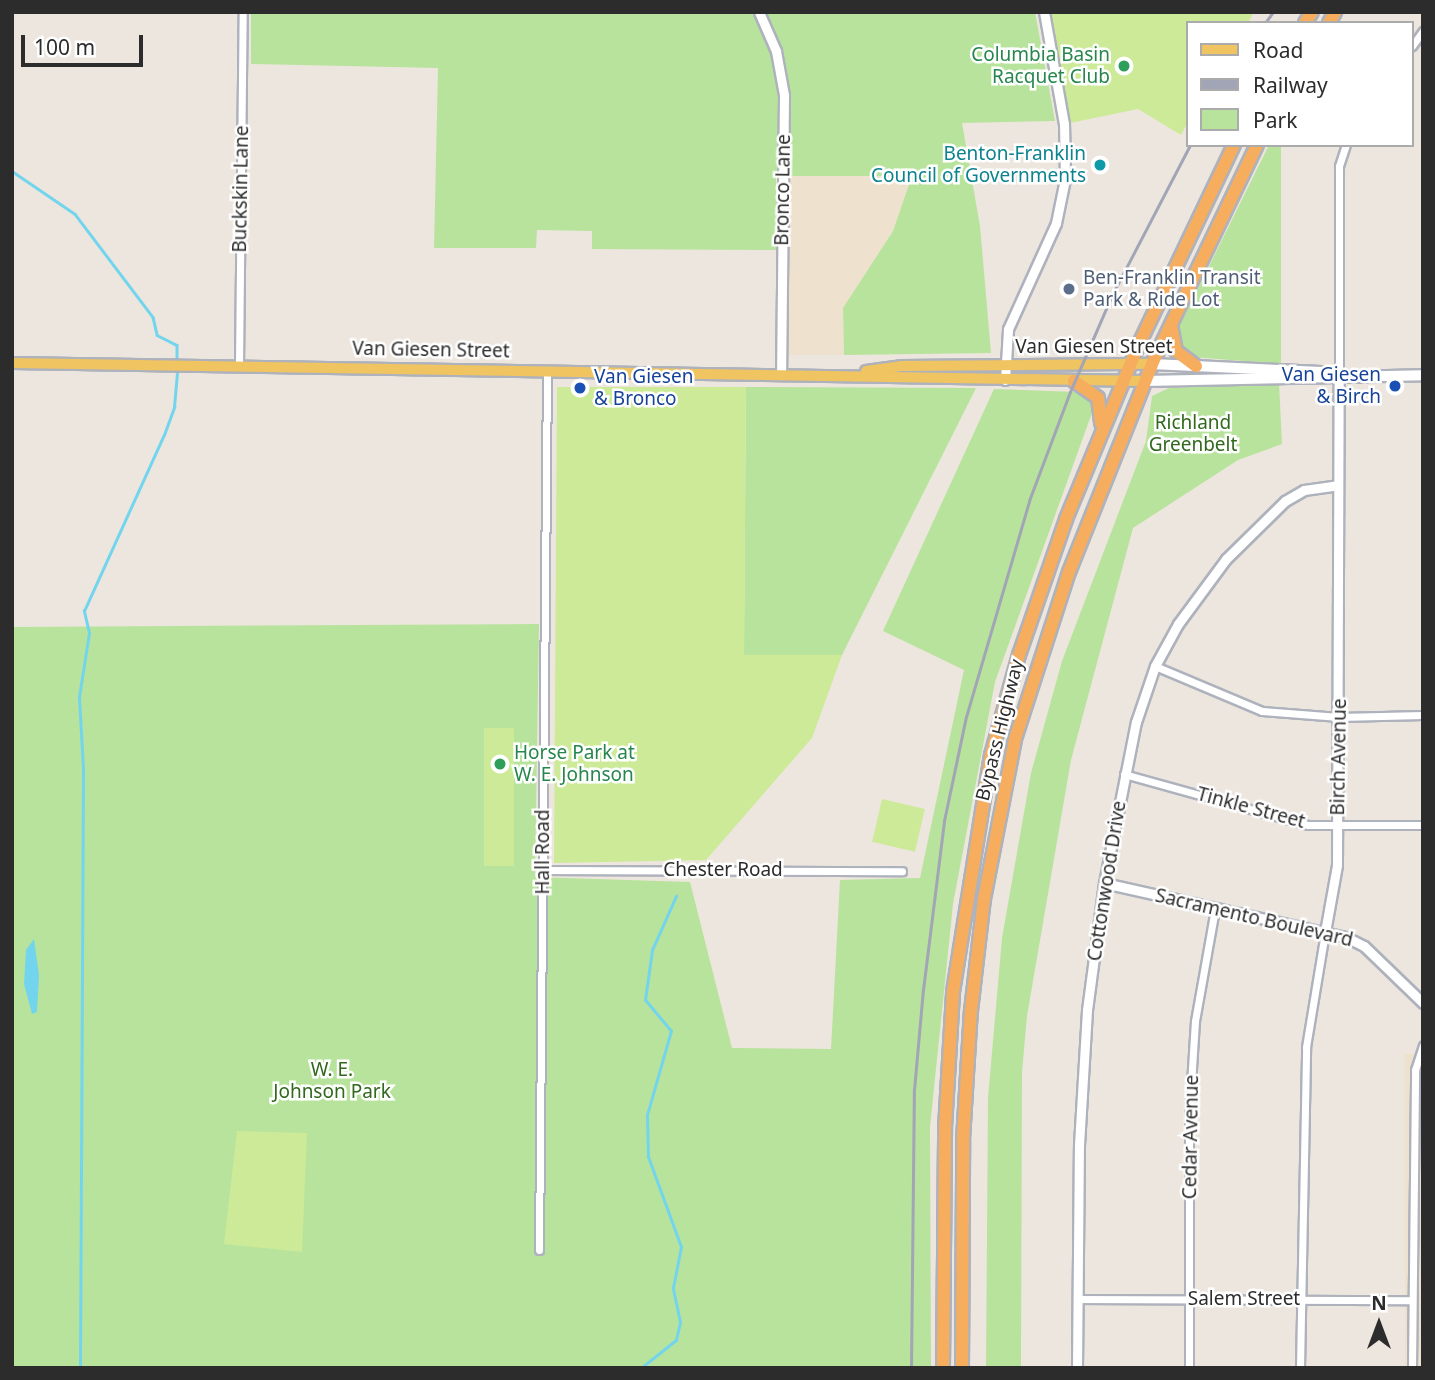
<!DOCTYPE html>
<html>
<head>
<meta charset="utf-8">
<style>
  body { margin:0 }
  #map { position:relative; width:1435px; height:1380px; overflow:hidden; background:#ede6de; font-family:"Noto Sans",sans-serif }
  div>[style] { position:absolute }
  [style*='--x'] { left:calc(var(--x)*1px); top:calc(var(--y)*1px); width:calc(var(--w)*1px); rotate:calc(var(--a)*1deg) }
  .education>* { inset:0; background:#eee2ce; transform-origin:0 0 }
  .green>* { inset:0; background:#b8e39c }
  .pitch>* { inset:0; background:#ccea98; transform-origin:0 0 }
  .water>* { inset:0; background:#73d5ed }
  .stream>* { height:2.5px; margin:-1.25px; padding:0 1.25px; transform-origin:1.25px; border-radius:1.25px; background:#73d5ed }
  .roads { filter:drop-shadow(2px 0 #aeb2bc) drop-shadow(-2px 0 #aeb2bc) drop-shadow(0 2px #aeb2bc) drop-shadow(0 -2px #aeb2bc) }
  .minor>* { height:7px; margin:-3.5px; padding:0 3.5px; transform-origin:3.5px; border-radius:3.5px; background:#fff }
  .tertiary>* { height:9px; margin:-4.5px; padding:0 4.5px; transform-origin:4.5px; border-radius:4.5px; background:#fff }
  .secondary>* { height:10px; margin:-5px; padding:0 5px; transform-origin:5px; border-radius:5px; background:#fff }
  .primary>* { height:10px; margin:-5px; padding:0 5px; transform-origin:5px; border-radius:5px; background:#efc461 }
  .trunk>* { height:12px; margin:-6px; padding:0 6px; transform-origin:6px; border-radius:6px; background:#f6ad5e }
  .rail>* { height:2.5px; margin:-1.25px; padding:0 1.25px; transform-origin:1.25px; border-radius:1.25px; background:#a1a5b5 }
  .dots>* { width:19px; height:19px; translate:-50% -50%; box-sizing:border-box; border:4px solid #fff; border-radius:50% }
  span { translate:-50% -50%; white-space:nowrap; text-align:center; line-height:1.15; -webkit-text-stroke:5px #fff; paint-order:stroke }
  .leisure-label { font-size:19px; color:#27864d }
  .right { translate:-100% -50%; text-align:right }
  .left { translate:0 -50%; text-align:left }
  .culture-label { font-size:19px; color:#0d838f }
  .street-label { font-size:19px; color:#2c2c2c }
  .service-label { font-size:19px; color:#4e5e75 }
  .transit-label { font-size:19px; color:#164399 }
  .park-label { font-size:19px; color:#31681c }
  .frame { position:absolute; inset:0; border:14px solid #2c2c2c; pointer-events:none }
  .legend { position:absolute; left:1186px; top:21px; width:228px; height:126px; box-sizing:border-box; background:#fff; border:2px solid #ababab; margin:0; padding:9px 12px; list-style:none; font-size:21px; color:#2c2c2c }
  .legend li { display:flex; align-items:center; gap:14px; height:35px }
  .legend b { width:35px; border:2px solid #ababab }
  .north { position:absolute; left:1344px; top:1289px; width:70px; height:70px; -webkit-text-stroke:5px #fff; paint-order:stroke; rotate:0deg; font-size:19px; font-weight:700; line-height:28px; text-align:center; color:#2c2c2c }
  .north::after { content:''; display:block; margin:auto; width:24px; height:32px; background:#2c2c2c; clip-path:polygon(50% 0,100% 100%,50% 72%,0 100%) }
  .scale { position:absolute; left:21px; top:35px; width:122px; height:32px; box-sizing:border-box; border:4px solid #2c2c2c; border-top:0; padding-left:9px; font-size:21px; line-height:24px; white-space:nowrap; color:#2c2c2c; -webkit-text-stroke:5px #fff; paint-order:stroke }
</style>
</head>
<body>
<div id="map">
  <div class="education">
    <div style="clip-path:polygon(790px 175px,913px 176px,893px 231px,843px 308px,844px 355px,788px 355px)"></div>
    <div style="left:1423px;top:1054px;width:314px;height:18px;rotate:90deg"></div>
  </div>
  <div class="green">
    <div style="clip-path:polygon(251px 12px,1035px 12px,1055px 121px,962px 123px,980px 226px,991px 353px,844px 355px,843px 308px,893px 231px,912px 176px,776px 176px,776px 250px,592px 249px,592px 231px,537px 230px,536px 248px,434px 248px,438px 68px,251px 64px)"></div>
    <div style="clip-path:polygon(1269px 145px,1281px 145px,1281px 364px,1192px 357px,1181px 347px,1177px 331px)"></div>
    <div style="clip-path:polygon(1279px 383px,1282px 444px,1238px 460px,1133px 528px,1071px 760px,1027px 1016px,1022px 1072px,1021px 1368px,986px 1368px,988px 1098px,1002px 938px,1031px 773px,1062px 661px,1146px 441px,1152px 396px,1169px 388px)"></div>
    <div style="clip-path:polygon(746px 387px,976px 388px,842px 655px,744px 656px)"></div>
    <div style="clip-path:polygon(994px 389px,1077px 392px,1087px 395px,1093px 410px,995px 682px,953px 904px,930px 1127px,931px 1368px,12px 1368px,12px 627px,539px 624px,535px 877px,690px 882px,732px 1048px,831px 1049px,840px 880px,920px 878px,964px 670px,883px 631px)"></div>
  </div>
  <div class="pitch">
    <div style="clip-path:polygon(1050px 12px,1254px 12px,1248px 23px,1188px 23px,1188px 122px,1181px 135px,1138px 109px,1070px 123px)"></div>
    <div style="clip-path:polygon(557px 387px,746px 387px,744px 655px,842px 655px,812px 738px,706px 860px,554px 863px)"></div>
    <div style="left:514px;top:728px;width:138px;height:30px;rotate:90deg"></div>
    <div style="left:882px;top:799px;width:44px;height:44px;rotate:13deg"></div>
    <div style="clip-path:polygon(237px 1131px,307px 1133px,302px 1252px,224px 1244px)"></div>
  </div>
  <div class="water">
    <div style="clip-path:polygon(34px 939px,39px 975px,37px 1012px,32px 1014px,24px 984px,26px 950px)"></div>
  </div>
  <div class="stream">
    <div style="--x:12;--y:171;--w:76;--a:34.3"></div>
    <div style="--x:75;--y:214;--w:129;--a:52.9"></div>
    <div style="--x:153;--y:317;--w:18;--a:77"></div>
    <div style="--x:157;--y:335;--w:22;--a:27"></div>
    <div style="--x:177;--y:345;--w:18;--a:90"></div>
    <div style="--x:80;--y:1368;--w:599;--a:-89.71"></div>
    <div style="--x:83;--y:769;--w:72;--a:-93.2"></div>
    <div style="--x:79;--y:697;--w:65;--a:-81.1"></div>
    <div style="--x:89;--y:633;--w:23;--a:-103"></div>
    <div style="--x:84;--y:611;--w:193;--a:-65.6"></div>
    <div style="--x:164;--y:435;--w:30;--a:-70"></div>
    <div style="--x:174;--y:407;--w:38;--a:-85"></div>
    <div style="--x:641;--y:1368;--w:45;--a:-38.7"></div>
    <div style="--x:676;--y:1340;--w:18;--a:-77"></div>
    <div style="--x:680;--y:1322;--w:35;--a:-102"></div>
    <div style="--x:673;--y:1288;--w:42;--a:-79"></div>
    <div style="--x:681;--y:1247;--w:96;--a:-110.1"></div>
    <div style="--x:648;--y:1157;--w:42;--a:-91.4"></div>
    <div style="--x:647;--y:1115;--w:87;--a:-74.1"></div>
    <div style="--x:671;--y:1031;--w:40;--a:-130"></div>
    <div style="--x:645;--y:1000;--w:50;--a:-82"></div>
    <div style="--x:652;--y:950;--w:59;--a:-66"></div>
  </div>
  <div class="roads">
    <div class="minor">
      <div style="--x:1412;--y:46;--w:19;--a:-54"></div>
      <div style="--x:239;--y:365;--w:353;--a:-89.4"></div>
      <div style="--x:1339;--y:375;--w:209;--a:-90"></div>
      <div style="--x:1339;--y:166;--w:22;--a:-72"></div>
      <div style="--x:1155;--y:666;--w:116;--a:22.8"></div>
      <div style="--x:1262;--y:711;--w:77;--a:4.5"></div>
      <div style="--x:1339;--y:717;--w:84;--a:-1.4"></div>
      <div style="--x:1124;--y:774;--w:191;--a:15.5"></div>
      <div style="--x:1308;--y:825;--w:115;--a:0"></div>
      <div style="--x:543;--y:870;--w:359;--a:0.2"></div>
      <div style="--x:539;--y:1250;--w:880;--a:-89.48"></div>
      <div style="--x:1077;--y:1299;--w:335;--a:0.2"></div>
      <div style="--x:1189;--y:1368;--w:252;--a:-90"></div>
      <div style="--x:1189;--y:1116;--w:95;--a:-86.4"></div>
      <div style="--x:1195;--y:1021;--w:114;--a:-79.9"></div>
      <div style="--x:1300;--y:1368;--w:321;--a:-88.9"></div>
      <div style="--x:1306;--y:1047;--w:117;--a:-80.6"></div>
      <div style="--x:1412;--y:1368;--w:298;--a:-89.4"></div>
      <div style="--x:1415;--y:1070;--w:26;--a:-72"></div>
    </div>
    <div class="tertiary">
      <div style="--x:759;--y:12;--w:43;--a:66.4"></div>
      <div style="--x:776;--y:51;--w:45;--a:79.7"></div>
      <div style="--x:784;--y:95;--w:277;--a:90.6"></div>
      <div style="--x:1005;--y:380;--w:51;--a:-86.6"></div>
      <div style="--x:1008;--y:329;--w:116;--a:-65.6"></div>
      <div style="--x:1056;--y:223;--w:45;--a:-78.4"></div>
      <div style="--x:1065;--y:179;--w:55;--a:-91"></div>
      <div style="--x:1064;--y:124;--w:114;--a:-100.1"></div>
      <div style="--x:1104;--y:883;--w:248;--a:12.6"></div>
      <div style="--x:1346;--y:937;--w:20;--a:27"></div>
      <div style="--x:1364;--y:946;--w:82;--a:44"></div>
      <div style="--x:1325;--y:932;--w:68;--a:-79.8"></div>
      <div style="--x:1337;--y:865;--w:490;--a:-89.8"></div>
      <div style="--x:1077;--y:1368;--w:223;--a:-89.5"></div>
      <div style="--x:1079;--y:1145;--w:135;--a:-86.6"></div>
      <div style="--x:1087;--y:1010;--w:128;--a:-82.4"></div>
      <div style="--x:1104;--y:883;--w:164;--a:-78.8"></div>
      <div style="--x:1136;--y:722;--w:59;--a:-71.3"></div>
      <div style="--x:1155;--y:666;--w:48;--a:-61.3"></div>
      <div style="--x:1178;--y:624;--w:81;--a:-53.6"></div>
      <div style="--x:1226;--y:559;--w:83;--a:-44.5"></div>
      <div style="--x:1285;--y:501;--w:22;--a:-30"></div>
      <div style="--x:1304;--y:490;--w:34;--a:-8"></div>
    </div>
    <div class="secondary">
      <div style="--x:1152;--y:364;--w:169;--a:2.7"></div>
      <div style="--x:1145;--y:381;--w:278;--a:-1.2"></div>
    </div>
    <div class="primary">
      <div style="--x:12;--y:363;--w:1133;--a:0.91"></div>
      <div style="--x:866;--y:371;--w:35;--a:-8"></div>
      <div style="--x:901;--y:366;--w:251;--a:-0.5"></div>
    </div>
    <div class="trunk">
      <div style="--x:1305;--y:23;--w:13;--a:-58"></div>
      <div style="--x:1329;--y:23;--w:13;--a:-61"></div>
      <div style="--x:1171;--y:325;--w:26;--a:79"></div>
      <div style="--x:1176;--y:351;--w:25;--a:37"></div>
      <div style="--x:1074;--y:381;--w:29;--a:35"></div>
      <div style="--x:1098;--y:398;--w:25;--a:83"></div>
      <div style="--x:943;--y:1368;--w:240;--a:-89.5"></div>
      <div style="--x:945;--y:1128;--w:136;--a:-86.6"></div>
      <div style="--x:953;--y:992;--w:240;--a:-80.9"></div>
      <div style="--x:991;--y:755;--w:104;--a:-74.4"></div>
      <div style="--x:1019;--y:655;--w:144;--a:-70.9"></div>
      <div style="--x:1066;--y:519;--w:190;--a:-67.4"></div>
      <div style="--x:1139;--y:344;--w:221;--a:-64.5"></div>
      <div style="--x:962;--y:1368;--w:228;--a:-89.7"></div>
      <div style="--x:963;--y:1140;--w:129;--a:-86.5"></div>
      <div style="--x:971;--y:1011;--w:113;--a:-83.4"></div>
      <div style="--x:984;--y:899;--w:163;--a:-79"></div>
      <div style="--x:1015;--y:739;--w:176;--a:-72.1"></div>
      <div style="--x:1069;--y:572;--w:224;--a:-68.2"></div>
      <div style="--x:1152;--y:364;--w:243;--a:-64.4"></div>
    </div>
  </div>
  <div class="rail">
    <div style="--x:1265;--y:23;--w:14;--a:-54"></div>
    <div style="--x:911;--y:1368;--w:278;--a:-89.4"></div>
    <div style="--x:914;--y:1090;--w:100;--a:-84.9"></div>
    <div style="--x:923;--y:990;--w:170;--a:-82.9"></div>
    <div style="--x:944;--y:821;--w:106;--a:-78.1"></div>
    <div style="--x:966;--y:717;--w:225;--a:-73.7"></div>
    <div style="--x:1029;--y:501;--w:116;--a:-69.4"></div>
    <div style="--x:1070;--y:392;--w:106;--a:-66.6"></div>
    <div style="--x:1112;--y:295;--w:169;--a:-62.5"></div>
  </div>
  <div class="dots">
    <div style="left:1124px;top:66px;background:#2e9e5b"></div>
    <div style="left:1100px;top:165px;background:#0f9aa8"></div>
    <div style="left:1069px;top:289px;background:#5c6f8a"></div>
    <div style="left:1395px;top:386px;background:#1a4fb4"></div>
    <div style="left:580px;top:388px;background:#1a4fb4"></div>
    <div style="left:500px;top:764px;background:#2e9e5b"></div>
  </div>
  <div class="leisure-label">
    <span class="right" style="left:1110px;top:66px">Columbia Basin<br>Racquet Club</span>
    <span class="left" style="left:514px;top:764px">Horse Park at<br>W. E. Johnson</span>
  </div>
  <div class="culture-label">
    <span class="right" style="left:1086px;top:165px">Benton-Franklin<br>Council of Governments</span>
  </div>
  <div class="street-label">
    <span style="left:241px;top:189px;rotate:-89deg">Buckskin Lane</span>
    <span style="left:783px;top:190px;rotate:-89deg">Bronco Lane</span>
    <span style="left:1094px;top:347px">Van Giesen Street</span>
    <span style="left:431px;top:350px;rotate:1deg">Van Giesen Street</span>
    <span style="left:1000px;top:730px;rotate:-76deg">Bypass Highway</span>
    <span style="left:1339px;top:757px;rotate:-89deg">Birch Avenue</span>
    <span style="left:1251px;top:808px;rotate:15deg">Tinkle Street</span>
    <span style="left:543px;top:852px;rotate:-90deg">Hall Road</span>
    <span style="left:723px;top:870px">Chester Road</span>
    <span style="left:1107px;top:881px;rotate:-81deg">Cottonwood Drive</span>
    <span style="left:1254px;top:918px;rotate:13deg">Sacramento Boulevard</span>
    <span style="left:1191px;top:1137px;rotate:-89deg">Cedar Avenue</span>
    <span style="left:1244px;top:1299px">Salem Street</span>
  </div>
  <div class="service-label">
    <span class="left" style="left:1083px;top:289px">Ben-Franklin Transit<br>Park &amp; Ride Lot</span>
  </div>
  <div class="transit-label">
    <span class="right" style="left:1381px;top:386px">Van Giesen<br>&amp; Birch</span>
    <span class="left" style="left:594px;top:388px">Van Giesen<br>&amp; Bronco</span>
  </div>
  <div class="park-label">
    <span style="left:1193px;top:434px">Richland<br>Greenbelt</span>
    <span style="left:332px;top:1081px">W. E.<br>Johnson Park</span>
  </div>
  <div class="frame"></div>
  <ul class="legend">
  <li><b style="height:9px;background:#efc461"></b>Road</li>
  <li><b style="height:9px;background:#a1a5b5"></b>Railway</li>
  <li><b style="height:19px;background:#b8e39c"></b>Park</li>
  </ul>
  <div class="north">N</div>
  <div class="scale">100 m</div>
</div>
</body>
</html>
